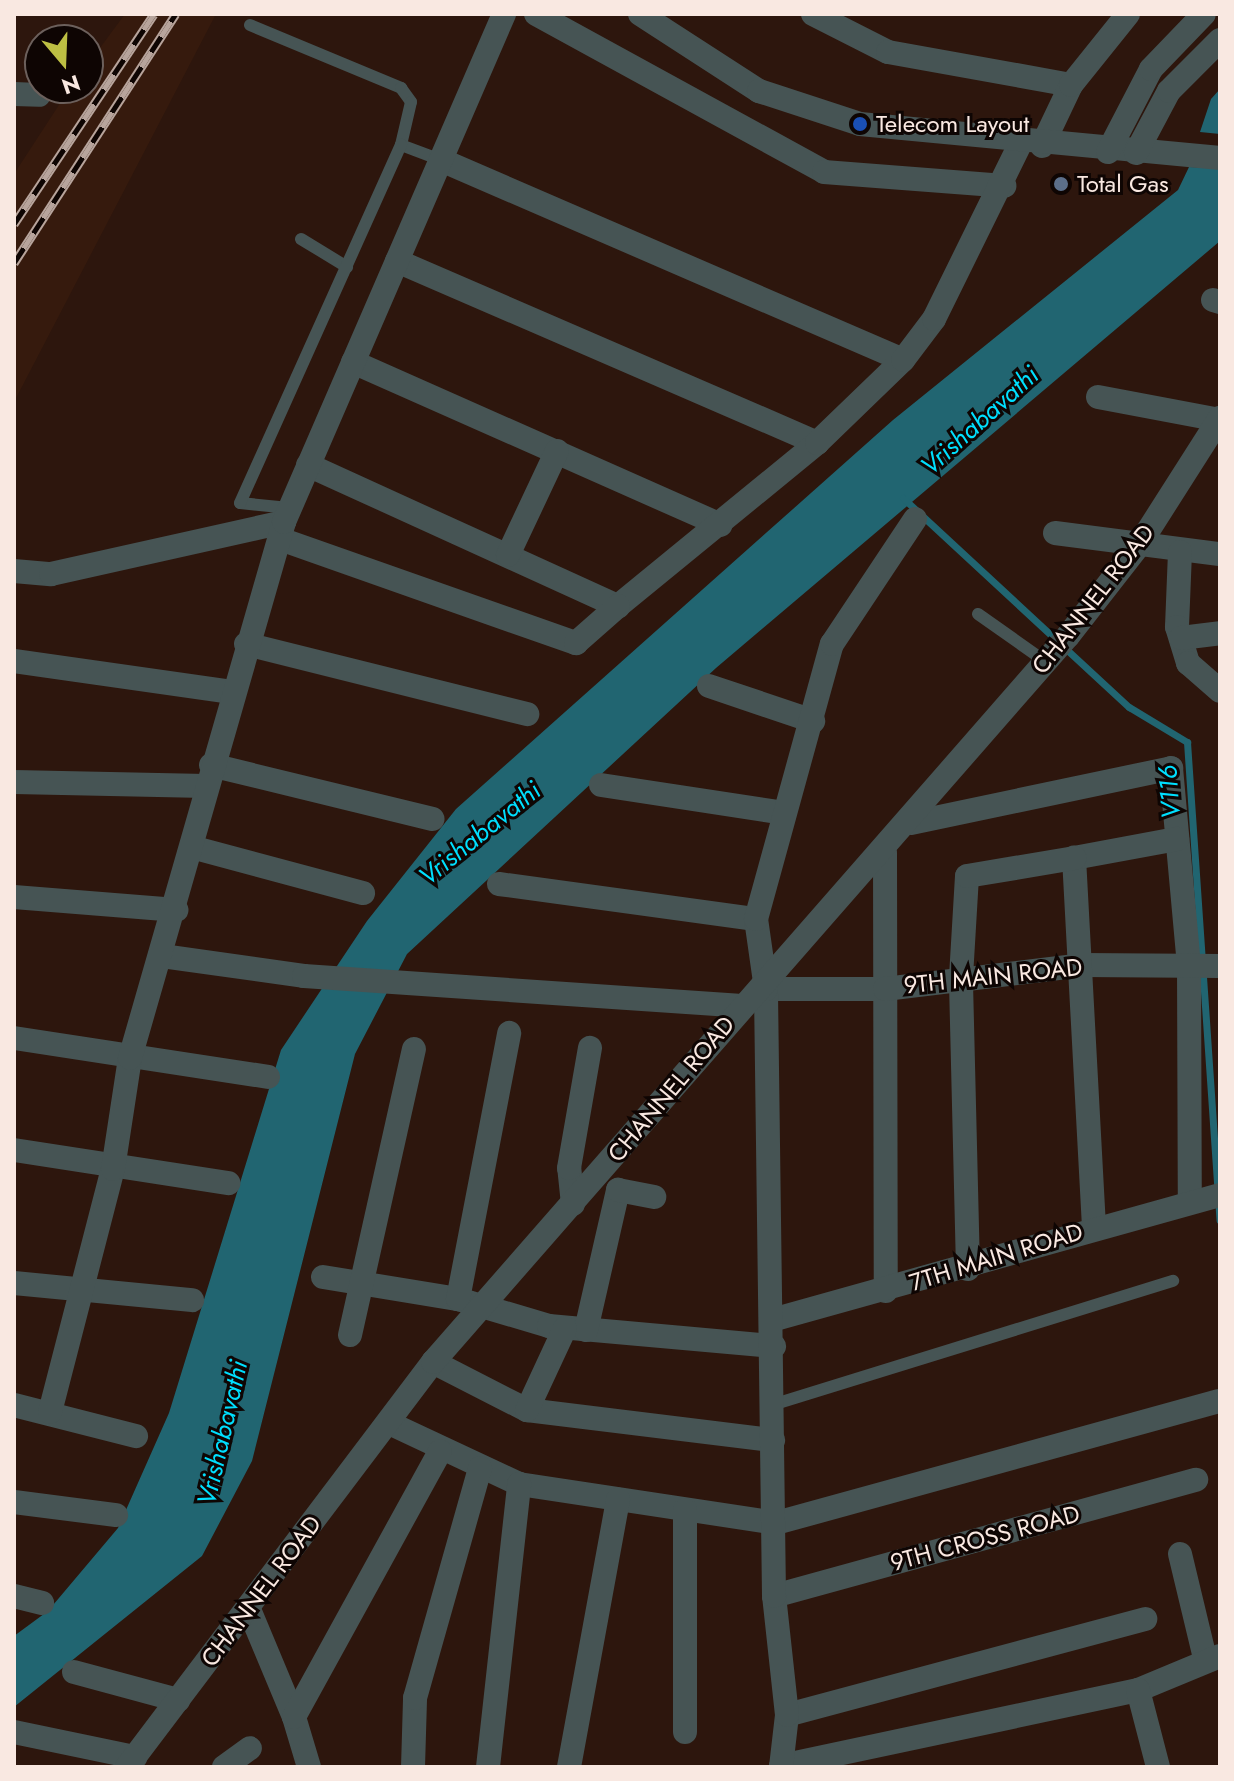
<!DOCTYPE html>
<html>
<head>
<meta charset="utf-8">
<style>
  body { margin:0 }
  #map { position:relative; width:1234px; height:1781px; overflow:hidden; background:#2d160d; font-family:Jost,sans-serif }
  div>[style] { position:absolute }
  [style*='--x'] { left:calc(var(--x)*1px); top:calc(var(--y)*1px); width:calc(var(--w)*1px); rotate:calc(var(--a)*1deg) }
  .built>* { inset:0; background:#361a0d }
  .water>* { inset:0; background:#216571 }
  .stream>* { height:7px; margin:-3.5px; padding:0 3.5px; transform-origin:3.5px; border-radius:3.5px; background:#216571 }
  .service>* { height:12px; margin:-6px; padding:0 6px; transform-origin:6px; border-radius:6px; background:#465454 }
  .minor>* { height:24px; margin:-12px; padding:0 12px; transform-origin:12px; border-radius:12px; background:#465454 }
  .tertiary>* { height:24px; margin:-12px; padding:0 12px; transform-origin:12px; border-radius:12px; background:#465454 }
  .rail>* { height:9px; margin-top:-4.5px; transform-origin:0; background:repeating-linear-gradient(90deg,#0e0503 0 18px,#b7a49c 0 36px); box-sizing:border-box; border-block:2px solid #b7a49c }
  .dots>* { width:22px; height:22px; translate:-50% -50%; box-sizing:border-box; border:4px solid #0e0503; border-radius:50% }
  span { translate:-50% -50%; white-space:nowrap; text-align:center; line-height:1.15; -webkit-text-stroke:6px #0e0503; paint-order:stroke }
  .poi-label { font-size:24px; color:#f9e8e1 }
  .left { translate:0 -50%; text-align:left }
  .street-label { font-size:24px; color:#f9e8e1 }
  .water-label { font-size:26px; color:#00dffe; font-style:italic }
  .frame { position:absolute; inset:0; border:16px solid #f9e8e1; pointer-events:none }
  .north { position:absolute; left:24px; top:24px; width:80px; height:80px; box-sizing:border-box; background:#0e0503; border:2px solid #6c605c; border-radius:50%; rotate:161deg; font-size:22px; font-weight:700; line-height:32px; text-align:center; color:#f9e8e1 }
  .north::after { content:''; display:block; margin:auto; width:28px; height:36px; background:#bdbf43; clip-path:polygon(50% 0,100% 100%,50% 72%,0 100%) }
</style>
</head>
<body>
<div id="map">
  <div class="built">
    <div style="clip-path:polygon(125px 14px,216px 14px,14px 402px,14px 174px,70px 88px,88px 88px,88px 64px)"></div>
  </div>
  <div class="water">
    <div style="clip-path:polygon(1220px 89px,1220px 134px,1200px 132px,1211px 99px)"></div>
    <div style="clip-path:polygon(1189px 167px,1220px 168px,1220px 241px,716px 668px,407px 954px,355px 1054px,252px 1461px,202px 1556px,14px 1707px,14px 1636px,48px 1611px,118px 1528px,169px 1413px,281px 1050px,367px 921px,456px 809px,893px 420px,1178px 190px)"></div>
  </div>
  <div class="stream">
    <div style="--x:903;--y:498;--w:308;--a:42.8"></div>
    <div style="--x:1129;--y:707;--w:68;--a:31.1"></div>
    <div style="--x:1187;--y:742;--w:479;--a:86.1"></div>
  </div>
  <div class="service">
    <div style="--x:250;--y:25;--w:164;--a:22.6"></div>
    <div style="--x:401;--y:88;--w:17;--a:54"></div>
    <div style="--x:411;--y:102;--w:44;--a:103.1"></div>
    <div style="--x:401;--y:145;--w:43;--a:20.6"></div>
    <div style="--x:301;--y:239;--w:54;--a:31.3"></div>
    <div style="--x:289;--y:508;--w:49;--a:-174.2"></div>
    <div style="--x:240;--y:503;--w:393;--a:-65.8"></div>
    <div style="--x:978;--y:614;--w:83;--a:35.2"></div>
    <div style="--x:772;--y:1405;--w:420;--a:-17.2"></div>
  </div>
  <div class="minor">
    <div style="--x:536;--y:14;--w:328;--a:28.7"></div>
    <div style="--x:824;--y:172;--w:181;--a:4.4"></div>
    <div style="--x:813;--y:14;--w:84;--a:26.9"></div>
    <div style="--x:888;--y:52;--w:186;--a:10.2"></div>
    <div style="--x:14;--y:94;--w:25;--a:2"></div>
    <div style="--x:1042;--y:146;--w:68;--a:-64.6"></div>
    <div style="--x:1071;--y:85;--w:91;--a:-51.2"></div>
    <div style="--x:441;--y:160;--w:503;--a:23.41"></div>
    <div style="--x:397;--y:261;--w:458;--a:23.4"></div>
    <div style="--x:1213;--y:300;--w:7;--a:16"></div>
    <div style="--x:353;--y:362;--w:402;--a:23.9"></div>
    <div style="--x:1098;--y:397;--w:124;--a:10.7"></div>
    <div style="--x:308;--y:465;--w:341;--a:24.5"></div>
    <div style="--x:618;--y:606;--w:257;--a:-39.3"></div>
    <div style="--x:817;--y:443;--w:120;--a:-44"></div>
    <div style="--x:903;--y:360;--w:51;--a:-52.9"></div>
    <div style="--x:934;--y:319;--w:195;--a:-63.8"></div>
    <div style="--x:1055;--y:533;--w:166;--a:7.3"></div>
    <div style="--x:283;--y:540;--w:311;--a:19.4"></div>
    <div style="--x:576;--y:643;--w:56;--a:-41.4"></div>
    <div style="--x:1180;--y:552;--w:75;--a:92.3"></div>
    <div style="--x:1177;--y:627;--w:38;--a:73"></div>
    <div style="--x:1188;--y:663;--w:43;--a:41.2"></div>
    <div style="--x:508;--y:555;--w:115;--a:-64.8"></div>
    <div style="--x:14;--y:571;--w:37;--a:5"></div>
    <div style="--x:51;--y:574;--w:239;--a:-12.6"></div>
    <div style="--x:1181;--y:638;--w:39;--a:-7"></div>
    <div style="--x:246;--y:644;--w:290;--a:14"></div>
    <div style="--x:14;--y:661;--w:220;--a:8.1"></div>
    <div style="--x:709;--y:686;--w:110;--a:18.6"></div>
    <div style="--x:211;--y:765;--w:228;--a:13.7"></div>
    <div style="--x:14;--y:782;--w:192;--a:1.2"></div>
    <div style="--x:601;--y:785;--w:185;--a:8.7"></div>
    <div style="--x:911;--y:823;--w:266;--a:-11.9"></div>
    <div style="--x:1171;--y:768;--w:200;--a:84.8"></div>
    <div style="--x:1189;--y:967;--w:234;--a:89.8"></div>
    <div style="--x:195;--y:848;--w:174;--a:15"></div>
    <div style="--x:885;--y:853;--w:438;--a:89.9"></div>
    <div style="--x:499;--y:884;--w:259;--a:7.8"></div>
    <div style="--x:14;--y:897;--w:163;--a:4.6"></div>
    <div style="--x:162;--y:956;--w:143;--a:8"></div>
    <div style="--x:304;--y:976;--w:439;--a:3.9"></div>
    <div style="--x:766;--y:989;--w:119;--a:0"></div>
    <div style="--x:885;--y:989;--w:198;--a:-6.9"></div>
    <div style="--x:1082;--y:965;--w:138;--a:0.4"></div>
    <div style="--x:14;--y:1038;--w:257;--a:8.7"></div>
    <div style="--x:14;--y:1150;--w:217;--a:8.8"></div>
    <div style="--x:573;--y:1204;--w:36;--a:-96"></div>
    <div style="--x:569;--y:1168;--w:122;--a:-80.1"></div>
    <div style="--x:1094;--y:1227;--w:370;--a:-93.1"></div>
    <div style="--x:1074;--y:858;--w:105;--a:-10.5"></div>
    <div style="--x:968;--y:1269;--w:292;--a:-91.4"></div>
    <div style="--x:961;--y:977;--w:101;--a:-86.6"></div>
    <div style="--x:967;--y:876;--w:109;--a:-9.5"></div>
    <div style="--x:323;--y:1277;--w:137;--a:9.3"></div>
    <div style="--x:458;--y:1299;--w:95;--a:16.5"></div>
    <div style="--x:549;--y:1326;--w:226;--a:5.1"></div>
    <div style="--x:14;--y:1283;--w:179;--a:5.5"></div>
    <div style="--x:458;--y:1299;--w:271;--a:-79.1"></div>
    <div style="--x:772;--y:1320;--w:465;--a:-15.6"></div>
    <div style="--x:586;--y:1330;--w:144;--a:-77.1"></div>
    <div style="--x:618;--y:1190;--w:37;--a:11"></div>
    <div style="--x:350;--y:1335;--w:293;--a:-77.4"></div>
    <div style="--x:433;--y:1362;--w:106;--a:27.1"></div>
    <div style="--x:527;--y:1410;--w:248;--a:7"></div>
    <div style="--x:14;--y:1405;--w:126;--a:14.3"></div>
    <div style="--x:527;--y:1410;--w:90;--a:-65.1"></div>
    <div style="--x:50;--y:1412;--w:251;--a:-75.5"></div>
    <div style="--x:113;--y:1169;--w:112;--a:-81.3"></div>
    <div style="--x:130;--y:1058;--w:558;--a:-73.97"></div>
    <div style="--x:284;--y:522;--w:554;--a:-66.58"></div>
    <div style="--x:389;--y:1423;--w:144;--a:25.1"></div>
    <div style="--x:519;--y:1484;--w:260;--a:8.6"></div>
    <div style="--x:776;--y:1523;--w:459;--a:-15.4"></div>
    <div style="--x:14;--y:1502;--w:103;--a:7.3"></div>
    <div style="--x:1180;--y:1554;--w:107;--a:76.5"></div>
    <div style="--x:14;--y:1596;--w:29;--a:14"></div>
    <div style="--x:774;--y:1596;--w:438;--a:-15.4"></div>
    <div style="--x:248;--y:1607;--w:119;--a:67.3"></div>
    <div style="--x:74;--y:1672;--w:108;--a:15.1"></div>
    <div style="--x:1138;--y:1690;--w:89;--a:-22.5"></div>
    <div style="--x:787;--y:1715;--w:371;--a:-15"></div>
    <div style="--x:14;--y:1732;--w:124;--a:11.7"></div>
    <div style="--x:685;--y:1732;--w:222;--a:-90"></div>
    <div style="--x:781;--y:1766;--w:365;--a:-12"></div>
    <div style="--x:1138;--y:1690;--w:80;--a:75.4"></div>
    <div style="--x:224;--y:1767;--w:32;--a:-36"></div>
    <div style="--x:309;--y:1767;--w:52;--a:-106.7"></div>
    <div style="--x:294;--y:1717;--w:303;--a:-61.2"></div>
    <div style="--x:413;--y:1767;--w:69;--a:-88.3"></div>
    <div style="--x:415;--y:1698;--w:239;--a:-74.2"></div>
    <div style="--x:488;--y:1767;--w:285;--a:-83.7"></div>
    <div style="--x:569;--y:1767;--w:272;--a:-79.6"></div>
    <div style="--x:781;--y:1767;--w:52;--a:-83.4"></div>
    <div style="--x:787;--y:1715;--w:120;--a:-96.2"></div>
    <div style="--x:774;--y:1596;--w:607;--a:-90.76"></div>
    <div style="--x:766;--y:989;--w:71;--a:-98.1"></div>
    <div style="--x:756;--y:919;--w:285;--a:-74.6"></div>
    <div style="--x:832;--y:644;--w:150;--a:-56.4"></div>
  </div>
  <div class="tertiary">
    <div style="--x:640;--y:14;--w:142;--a:32.9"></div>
    <div style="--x:759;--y:91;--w:106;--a:18.1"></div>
    <div style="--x:860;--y:124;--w:362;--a:5.4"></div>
    <div style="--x:1108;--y:152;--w:93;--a:-62.6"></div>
    <div style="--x:1151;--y:69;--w:76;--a:-46.1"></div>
    <div style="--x:1136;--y:153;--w:70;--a:-62"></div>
    <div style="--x:1169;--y:91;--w:72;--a:-45"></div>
    <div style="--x:127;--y:1767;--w:508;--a:-52.93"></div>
    <div style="--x:433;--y:1362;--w:965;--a:-48.83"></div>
    <div style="--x:1068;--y:636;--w:115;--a:-52"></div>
    <div style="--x:1139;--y:545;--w:151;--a:-57.5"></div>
  </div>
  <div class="rail">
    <div style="--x:14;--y:224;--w:252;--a:-56.3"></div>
    <div style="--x:14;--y:263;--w:297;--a:-57"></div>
  </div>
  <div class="dots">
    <div style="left:860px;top:124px;background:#1a4fb4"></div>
    <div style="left:1061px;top:184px;background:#5c6f8a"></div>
  </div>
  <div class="poi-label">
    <span class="left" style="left:876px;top:124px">Telecom Layout</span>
    <span class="left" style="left:1077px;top:184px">Total Gas</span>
  </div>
  <div class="street-label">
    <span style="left:1093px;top:599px;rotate:-52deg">CHANNEL ROAD</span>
    <span style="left:993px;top:976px;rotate:-6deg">9TH MAIN ROAD</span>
    <span style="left:671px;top:1089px;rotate:-50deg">CHANNEL ROAD</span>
    <span style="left:996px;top:1257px;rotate:-17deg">7TH MAIN ROAD</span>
    <span style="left:985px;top:1538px;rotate:-15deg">9TH CROSS ROAD</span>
    <span style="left:261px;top:1591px;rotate:-53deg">CHANNEL ROAD</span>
  </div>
  <div class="water-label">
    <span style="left:980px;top:421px;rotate:-42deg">Vrishabavathi</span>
    <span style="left:1170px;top:792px;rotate:-94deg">V116</span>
    <span style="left:480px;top:834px;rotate:-39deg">Vrishabavathi</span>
    <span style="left:223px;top:1433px;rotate:-77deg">Vrishabavathi</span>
  </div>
  <div class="frame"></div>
  <div class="north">N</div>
</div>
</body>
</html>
